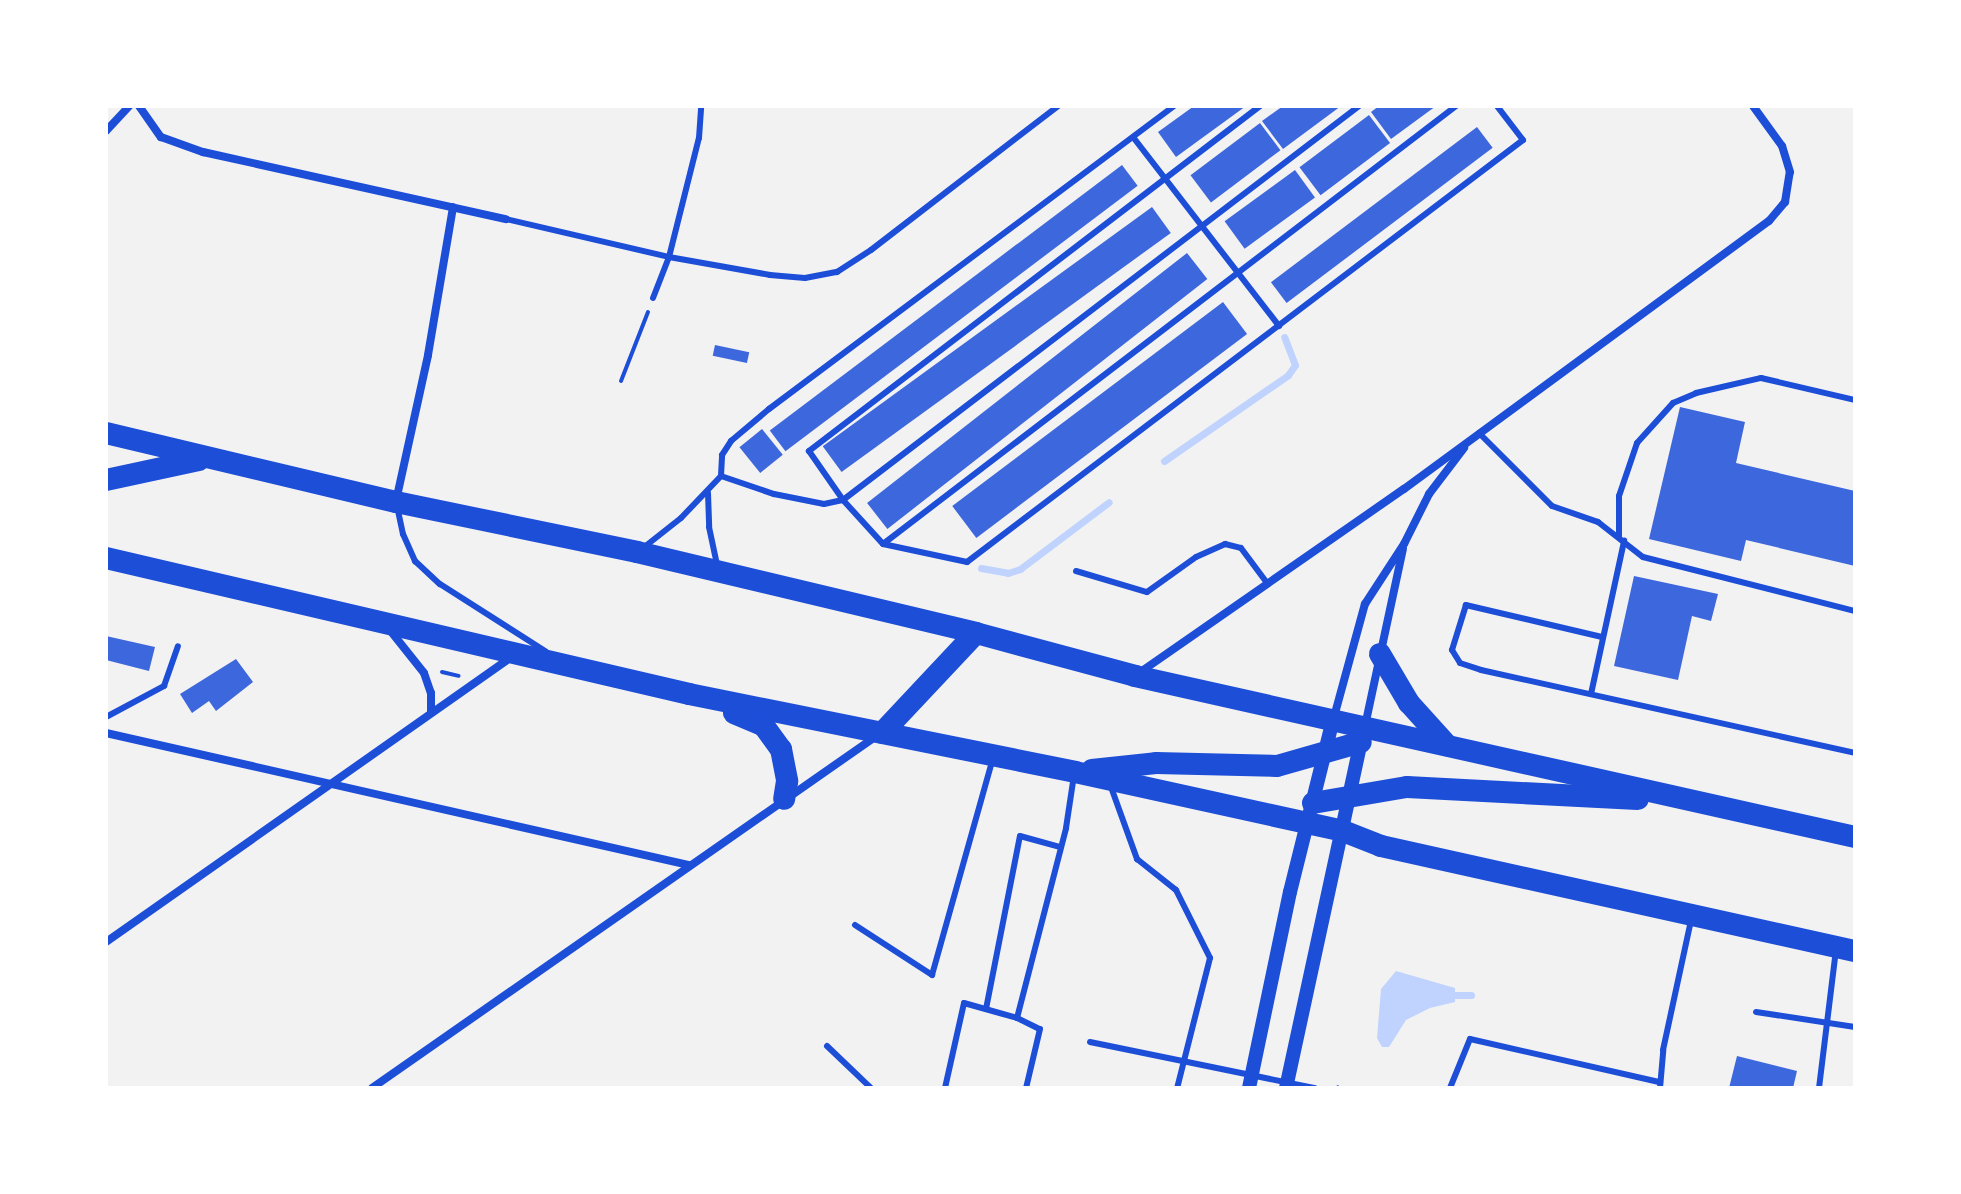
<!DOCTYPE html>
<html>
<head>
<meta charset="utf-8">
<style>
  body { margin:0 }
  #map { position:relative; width:1961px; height:1194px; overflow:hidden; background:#f2f2f2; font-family:"Roboto Condensed",sans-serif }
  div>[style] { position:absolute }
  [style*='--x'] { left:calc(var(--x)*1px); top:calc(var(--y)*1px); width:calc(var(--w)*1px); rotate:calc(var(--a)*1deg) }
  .water>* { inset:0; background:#bfd3fe }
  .stream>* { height:7px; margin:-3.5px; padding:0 3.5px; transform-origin:3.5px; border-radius:3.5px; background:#bfd3fe }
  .building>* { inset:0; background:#3d67dc; transform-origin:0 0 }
  .path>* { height:4px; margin:-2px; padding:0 2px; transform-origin:2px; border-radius:2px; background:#1d4ed8 }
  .service>* { height:6px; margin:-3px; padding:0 3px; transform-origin:3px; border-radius:3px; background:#1d4ed8 }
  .minor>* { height:8px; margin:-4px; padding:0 4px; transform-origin:4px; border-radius:4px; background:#1d4ed8 }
  .tertiary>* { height:14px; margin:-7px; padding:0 7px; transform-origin:7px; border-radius:7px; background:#1d4ed8 }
  .trunk>* { height:22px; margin:-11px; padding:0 11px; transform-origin:11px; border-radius:11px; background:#1d4ed8 }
  span { translate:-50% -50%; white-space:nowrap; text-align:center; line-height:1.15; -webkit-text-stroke:7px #fff; paint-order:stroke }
  .frame { position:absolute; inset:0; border:108px solid #fff; pointer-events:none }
</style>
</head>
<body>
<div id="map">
  <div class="water">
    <div style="clip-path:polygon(1396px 971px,1455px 988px,1455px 1002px,1430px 1008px,1406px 1020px,1389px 1047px,1382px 1047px,1377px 1038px,1381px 989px)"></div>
  </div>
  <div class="stream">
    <div style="--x:1164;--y:461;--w:151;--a:-34.7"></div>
    <div style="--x:1288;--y:375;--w:12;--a:-55"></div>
    <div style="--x:1295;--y:365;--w:30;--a:-111"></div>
    <div style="--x:981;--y:568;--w:27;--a:10"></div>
    <div style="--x:1008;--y:573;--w:13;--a:-18"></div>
    <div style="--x:1020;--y:569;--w:111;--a:-37"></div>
    <div style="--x:1455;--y:995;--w:16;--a:0"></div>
  </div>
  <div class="building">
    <div style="clip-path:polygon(1194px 106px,1246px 106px,1176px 157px,1158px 132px)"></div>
    <div style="clip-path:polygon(1283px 106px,1341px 106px,1283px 149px,1262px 121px)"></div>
    <div style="clip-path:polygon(1379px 106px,1436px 106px,1391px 139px,1371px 112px)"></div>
    <div style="left:1369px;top:115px;width:35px;height:87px;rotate:53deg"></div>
    <div style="left:1260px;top:123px;width:34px;height:87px;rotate:53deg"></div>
    <div style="left:1477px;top:127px;width:26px;height:258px;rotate:53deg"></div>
    <div style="left:1122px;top:165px;width:26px;height:441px;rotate:53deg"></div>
    <div style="left:1295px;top:170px;width:34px;height:87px;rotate:54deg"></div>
    <div style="left:1152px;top:207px;width:32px;height:407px;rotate:54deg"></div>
    <div style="left:1187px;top:253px;width:33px;height:406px;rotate:52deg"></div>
    <div style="left:1223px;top:302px;width:40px;height:339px;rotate:53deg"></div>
    <div style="left:715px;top:345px;width:35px;height:11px;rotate:12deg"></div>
    <div style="clip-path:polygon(1680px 407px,1745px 422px,1736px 463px,1855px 491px,1855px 566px,1746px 540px,1741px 561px,1649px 539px)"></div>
    <div style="left:762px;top:429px;width:33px;height:29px;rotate:51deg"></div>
    <div style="clip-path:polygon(1634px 576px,1718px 594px,1711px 621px,1692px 616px,1678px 680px,1614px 666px)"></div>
    <div style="clip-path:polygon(106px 636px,155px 647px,149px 671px,106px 660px)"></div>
    <div style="clip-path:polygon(236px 659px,253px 682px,216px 711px,209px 701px,192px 713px,180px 694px)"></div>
    <div style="clip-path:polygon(1737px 1056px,1797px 1071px,1793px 1088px,1729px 1088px)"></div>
  </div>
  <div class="path">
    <div style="--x:621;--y:381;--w:74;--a:-68.6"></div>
    <div style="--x:442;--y:672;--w:17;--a:13"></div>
    <div style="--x:1337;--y:1088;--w:1;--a:-45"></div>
  </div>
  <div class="service">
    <div style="--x:1260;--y:106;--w:568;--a:142.59"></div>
    <div style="--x:809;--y:451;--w:60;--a:55.2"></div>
    <div style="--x:843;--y:500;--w:59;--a:47.7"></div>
    <div style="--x:883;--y:544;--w:86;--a:12.1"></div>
    <div style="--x:967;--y:562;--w:698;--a:-37.2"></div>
    <div style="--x:1523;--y:140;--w:43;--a:-127.4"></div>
    <div style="--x:1133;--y:137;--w:239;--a:52.3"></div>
    <div style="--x:506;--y:219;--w:167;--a:13.1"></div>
    <div style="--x:669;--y:257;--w:103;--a:10.1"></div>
    <div style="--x:770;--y:275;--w:35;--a:5"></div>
    <div style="--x:805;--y:278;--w:33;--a:-11"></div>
    <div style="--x:837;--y:272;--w:40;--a:-32.9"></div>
    <div style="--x:871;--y:250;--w:236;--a:-37.6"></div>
    <div style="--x:653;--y:298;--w:44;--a:-68.7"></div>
    <div style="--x:669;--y:257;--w:123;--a:-75.9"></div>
    <div style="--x:699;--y:138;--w:32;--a:-86"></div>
    <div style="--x:1479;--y:433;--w:103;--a:45"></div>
    <div style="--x:1552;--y:506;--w:49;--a:19.2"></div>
    <div style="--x:1598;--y:522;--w:57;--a:37.9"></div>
    <div style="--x:1643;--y:557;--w:219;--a:14.3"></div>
    <div style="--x:721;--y:476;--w:21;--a:-87"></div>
    <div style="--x:722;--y:455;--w:17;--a:-57"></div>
    <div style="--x:731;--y:441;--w:50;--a:-40.1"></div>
    <div style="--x:769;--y:409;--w:506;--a:-36.8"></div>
    <div style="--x:708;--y:493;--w:34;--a:88"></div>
    <div style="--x:709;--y:527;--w:39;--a:78"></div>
    <div style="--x:397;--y:506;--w:29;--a:78"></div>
    <div style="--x:403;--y:534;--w:30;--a:66"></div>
    <div style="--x:415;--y:561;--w:34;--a:43"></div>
    <div style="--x:440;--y:584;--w:125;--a:32.5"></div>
    <div style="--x:1619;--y:536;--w:40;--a:-90"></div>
    <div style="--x:1619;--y:496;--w:56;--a:-71.2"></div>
    <div style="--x:1637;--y:443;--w:54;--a:-48"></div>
    <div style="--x:1673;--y:403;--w:25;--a:-23"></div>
    <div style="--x:1696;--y:393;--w:67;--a:-13"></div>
    <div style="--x:1761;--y:378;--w:97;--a:13.2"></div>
    <div style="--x:883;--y:544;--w:721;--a:-37.39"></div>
    <div style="--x:643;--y:548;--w:48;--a:-38.3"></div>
    <div style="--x:681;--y:518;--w:58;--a:-46.4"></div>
    <div style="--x:721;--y:476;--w:56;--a:18.8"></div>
    <div style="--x:774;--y:494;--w:51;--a:11.3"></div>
    <div style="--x:824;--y:504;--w:19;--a:-12"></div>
    <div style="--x:843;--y:500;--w:649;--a:-37.36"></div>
    <div style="--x:1076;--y:571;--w:74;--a:16.5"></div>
    <div style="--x:1147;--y:592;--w:60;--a:-35.5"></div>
    <div style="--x:1196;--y:557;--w:32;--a:-24"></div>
    <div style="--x:1225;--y:544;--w:16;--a:14"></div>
    <div style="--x:1241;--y:548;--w:44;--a:53.4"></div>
    <div style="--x:1602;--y:637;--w:140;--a:-166.8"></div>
    <div style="--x:1466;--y:605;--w:47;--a:107.3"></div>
    <div style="--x:1452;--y:650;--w:15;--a:58"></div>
    <div style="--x:1460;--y:663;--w:22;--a:18"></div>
    <div style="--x:1481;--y:670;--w:383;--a:12.5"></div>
    <div style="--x:1591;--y:694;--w:157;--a:-77.8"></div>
    <div style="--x:106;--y:717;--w:66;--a:-28.1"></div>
    <div style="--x:164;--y:686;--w:42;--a:-70.7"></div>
    <div style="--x:1111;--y:787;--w:77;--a:70.1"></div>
    <div style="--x:1137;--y:859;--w:50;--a:38.5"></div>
    <div style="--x:1176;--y:890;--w:76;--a:63.4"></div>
    <div style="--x:1210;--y:958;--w:134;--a:104.2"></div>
    <div style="--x:855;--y:925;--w:92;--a:33"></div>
    <div style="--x:932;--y:975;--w:221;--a:-74.3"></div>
    <div style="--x:986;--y:1009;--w:176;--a:-78.9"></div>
    <div style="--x:1020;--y:836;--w:41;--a:15.4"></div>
    <div style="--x:1756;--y:1012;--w:100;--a:8.6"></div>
    <div style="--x:1017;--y:1018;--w:196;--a:-75.5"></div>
    <div style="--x:1066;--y:828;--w:54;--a:-81.4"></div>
    <div style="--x:1090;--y:1042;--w:230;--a:11.6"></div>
    <div style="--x:827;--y:1046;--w:61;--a:43.7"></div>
    <div style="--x:945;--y:1088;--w:87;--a:-77.4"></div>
    <div style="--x:964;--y:1003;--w:55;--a:15.8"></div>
    <div style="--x:1017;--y:1018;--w:25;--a:26"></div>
    <div style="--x:1040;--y:1029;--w:61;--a:103.3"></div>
    <div style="--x:1450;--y:1088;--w:53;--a:-67.8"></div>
    <div style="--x:1470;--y:1039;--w:195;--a:12.8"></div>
    <div style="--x:1660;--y:1088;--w:38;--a:-85"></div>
    <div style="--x:1663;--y:1050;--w:132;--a:-77.8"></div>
    <div style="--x:1819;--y:1088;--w:139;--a:-83"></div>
  </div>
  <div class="minor">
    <div style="--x:139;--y:106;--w:38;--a:55"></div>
    <div style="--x:161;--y:137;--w:45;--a:19.7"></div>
    <div style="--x:203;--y:152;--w:310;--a:12.5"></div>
    <div style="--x:106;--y:131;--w:34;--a:-47"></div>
    <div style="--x:396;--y:501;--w:149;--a:-77.6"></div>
    <div style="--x:428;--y:355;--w:150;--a:-80.4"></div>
    <div style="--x:389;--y:629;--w:56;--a:51.5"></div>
    <div style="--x:424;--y:673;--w:21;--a:71"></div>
    <div style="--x:431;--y:693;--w:19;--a:90"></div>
    <div style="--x:1139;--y:673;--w:323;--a:-34.8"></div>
    <div style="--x:1404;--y:489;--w:453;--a:-36.3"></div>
    <div style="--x:1769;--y:221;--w:25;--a:-50"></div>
    <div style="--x:1785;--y:202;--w:30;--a:-81"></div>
    <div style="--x:1790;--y:172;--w:27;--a:-107"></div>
    <div style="--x:1782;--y:146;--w:49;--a:-125.9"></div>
    <div style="--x:1334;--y:717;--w:117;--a:-74.7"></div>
    <div style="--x:1365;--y:604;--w:72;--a:-57"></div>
    <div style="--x:1404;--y:544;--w:56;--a:-63.4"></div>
    <div style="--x:1429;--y:494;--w:58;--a:-52.7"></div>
    <div style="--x:1365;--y:726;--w:181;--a:-77.9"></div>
    <div style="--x:106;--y:733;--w:598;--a:12.76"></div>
    <div style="--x:106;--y:942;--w:495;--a:-35.1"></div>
    <div style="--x:372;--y:1088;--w:613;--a:-34.91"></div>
  </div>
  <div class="tertiary">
    <div style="--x:1249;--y:1088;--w:200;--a:-78.2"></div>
    <div style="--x:1290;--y:892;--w:177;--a:-76"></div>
    <div style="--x:1286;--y:1088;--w:359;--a:-77.8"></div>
  </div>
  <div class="trunk">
    <div style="--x:106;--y:433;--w:298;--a:13.4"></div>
    <div style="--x:396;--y:502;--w:246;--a:11.7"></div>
    <div style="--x:637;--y:552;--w:349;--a:13.4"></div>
    <div style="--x:976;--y:633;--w:165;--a:15.1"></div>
    <div style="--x:1135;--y:676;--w:738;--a:12.6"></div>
    <div style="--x:106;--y:480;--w:95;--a:-12.1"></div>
    <div style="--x:106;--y:558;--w:599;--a:13.13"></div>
    <div style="--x:689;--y:694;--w:394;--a:11.4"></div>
    <div style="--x:1075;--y:772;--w:274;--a:12.4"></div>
    <div style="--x:1343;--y:831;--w:41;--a:21.5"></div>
    <div style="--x:1381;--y:846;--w:485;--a:12.5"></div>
    <div style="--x:1380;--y:654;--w:57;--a:59.4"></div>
    <div style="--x:1409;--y:703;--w:57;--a:47.9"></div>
    <div style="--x:734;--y:713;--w:33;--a:23"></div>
    <div style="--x:764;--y:726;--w:29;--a:54"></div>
    <div style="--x:781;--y:749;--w:33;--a:79"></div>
    <div style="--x:787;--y:781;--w:18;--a:99"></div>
    <div style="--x:882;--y:733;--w:137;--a:-46.8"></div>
    <div style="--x:1092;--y:770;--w:64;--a:-6.2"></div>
    <div style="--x:1156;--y:763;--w:121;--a:1.4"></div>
    <div style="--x:1277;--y:766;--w:87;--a:-15.9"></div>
    <div style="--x:1313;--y:803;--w:95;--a:-9.7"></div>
    <div style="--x:1407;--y:787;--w:231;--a:3"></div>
  </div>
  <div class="frame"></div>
</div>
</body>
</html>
